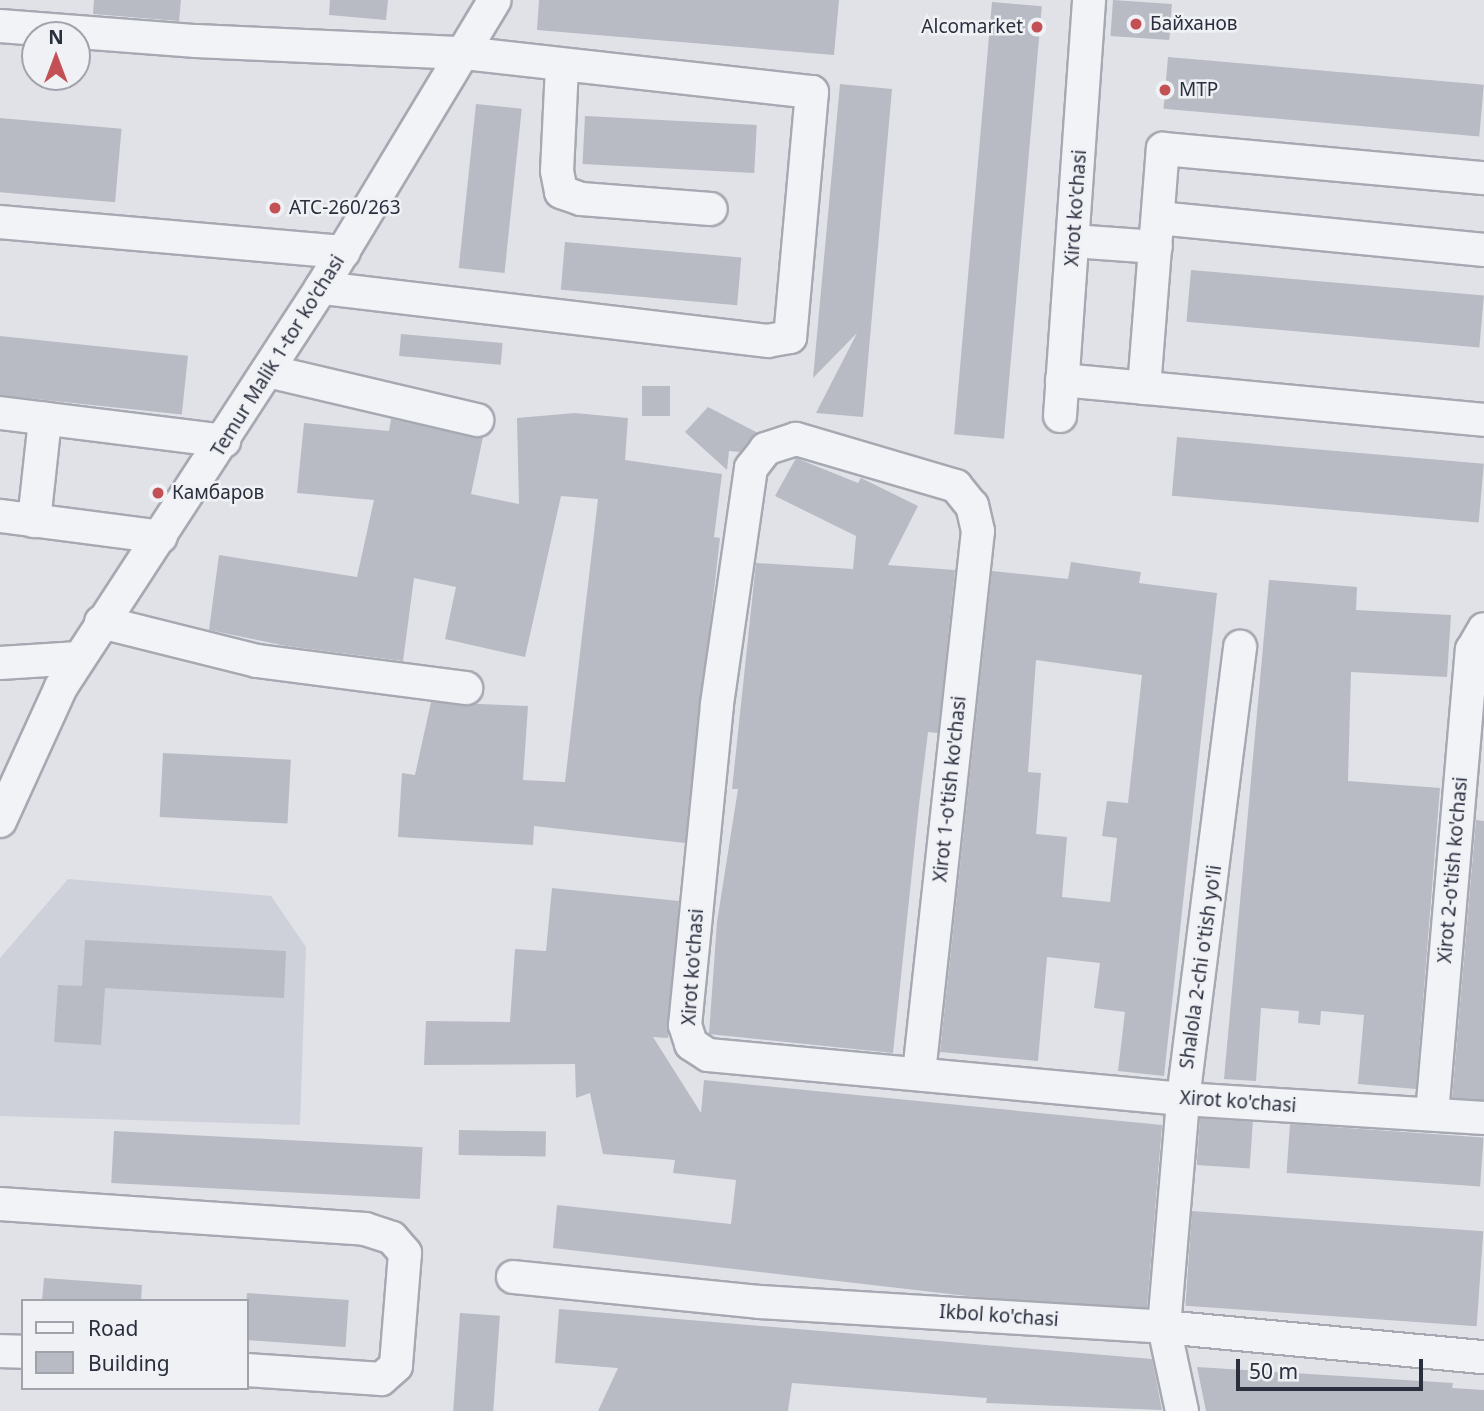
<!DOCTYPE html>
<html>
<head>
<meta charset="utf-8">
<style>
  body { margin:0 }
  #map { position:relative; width:1484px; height:1411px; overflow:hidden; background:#e0e2e8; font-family:"Noto Sans",sans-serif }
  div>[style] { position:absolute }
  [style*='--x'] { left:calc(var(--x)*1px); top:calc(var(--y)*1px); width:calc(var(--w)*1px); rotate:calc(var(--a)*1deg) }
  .built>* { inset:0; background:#ced1d9 }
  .building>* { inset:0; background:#b8bbc4; transform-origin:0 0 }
  .roads { filter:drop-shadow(2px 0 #a6a9b2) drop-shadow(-2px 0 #a6a9b2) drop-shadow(0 2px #a6a9b2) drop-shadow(0 -2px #a6a9b2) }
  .minor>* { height:32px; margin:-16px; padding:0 16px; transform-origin:16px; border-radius:16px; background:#f2f3f6 }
  .dots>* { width:19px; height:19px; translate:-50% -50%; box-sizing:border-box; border:4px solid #eff1f5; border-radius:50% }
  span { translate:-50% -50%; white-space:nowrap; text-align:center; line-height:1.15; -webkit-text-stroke:5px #eff1f5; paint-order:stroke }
  .poi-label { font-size:19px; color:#2a2f3e }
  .left { translate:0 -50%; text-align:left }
  .right { translate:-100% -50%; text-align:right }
  .street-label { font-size:19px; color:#2a2f3e }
  .legend { position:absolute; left:21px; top:1299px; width:228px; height:91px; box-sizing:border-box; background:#eff1f5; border:2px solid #a0a3ac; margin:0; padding:9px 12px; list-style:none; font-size:21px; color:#2a2f3e }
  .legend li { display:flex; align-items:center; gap:14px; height:35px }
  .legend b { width:35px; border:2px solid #a0a3ac }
  .north { position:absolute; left:21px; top:21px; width:70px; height:70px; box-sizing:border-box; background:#eff1f5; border:2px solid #a0a3ac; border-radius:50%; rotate:0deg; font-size:19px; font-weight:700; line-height:28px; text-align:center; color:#2a2f3e }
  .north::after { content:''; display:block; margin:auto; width:24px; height:32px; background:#c25054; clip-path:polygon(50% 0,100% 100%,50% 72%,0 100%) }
  .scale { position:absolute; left:1236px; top:1359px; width:187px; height:32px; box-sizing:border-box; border:4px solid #2a2f3e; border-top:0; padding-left:9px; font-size:21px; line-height:24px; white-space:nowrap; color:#2a2f3e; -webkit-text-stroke:5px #eff1f5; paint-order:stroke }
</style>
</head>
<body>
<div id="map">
  <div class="built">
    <div style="clip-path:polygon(68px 879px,271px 896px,306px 947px,300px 1125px,0 1116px,0 958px)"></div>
  </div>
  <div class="building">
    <div style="clip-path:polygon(94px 0,181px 0,179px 21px,93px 14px)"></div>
    <div style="clip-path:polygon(330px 0,388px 0,386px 20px,329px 15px)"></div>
    <div style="clip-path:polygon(539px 0,839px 0,834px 55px,537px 30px)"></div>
    <div style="left:1113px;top:0;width:59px;height:36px;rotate:4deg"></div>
    <div style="left:992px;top:2px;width:50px;height:434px;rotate:5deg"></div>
    <div style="left:1168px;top:57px;width:317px;height:52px;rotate:5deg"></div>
    <div style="clip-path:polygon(840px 84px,892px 89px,863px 417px,816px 413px,857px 333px,813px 378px)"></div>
    <div style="left:476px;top:104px;width:46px;height:165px;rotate:6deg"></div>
    <div style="left:585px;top:116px;width:172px;height:48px;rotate:3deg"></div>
    <div style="left:0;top:118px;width:122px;height:74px;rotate:5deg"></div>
    <div style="left:565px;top:242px;width:177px;height:48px;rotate:5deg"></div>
    <div style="left:1191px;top:270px;width:294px;height:52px;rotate:5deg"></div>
    <div style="left:401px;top:334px;width:102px;height:22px;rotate:5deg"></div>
    <div style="left:0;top:336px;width:189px;height:59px;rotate:6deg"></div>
    <div style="left:642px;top:386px;width:28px;height:30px"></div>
    <div style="clip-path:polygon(708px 407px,758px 433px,740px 452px,729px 451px,727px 470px,685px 432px)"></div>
    <div style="clip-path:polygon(575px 413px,628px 418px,625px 460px,722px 474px,714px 537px,720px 538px,685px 843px,534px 826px,533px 845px,398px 837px,402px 773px,415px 775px,431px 702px,528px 706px,523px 780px,565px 782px,598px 499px,561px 496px,525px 657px,445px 639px,456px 587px,414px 578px,403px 661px,286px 646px,209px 630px,219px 555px,357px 577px,374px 500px,297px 493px,304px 423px,389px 431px,391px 419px,483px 437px,471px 494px,519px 504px,517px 418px)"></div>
    <div style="left:1177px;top:437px;width:308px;height:59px;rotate:5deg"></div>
    <div style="clip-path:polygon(796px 458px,858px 483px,861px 478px,918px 506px,888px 565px,955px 570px,938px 733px,928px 732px,919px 805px,893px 1053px,709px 1034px,717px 922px,738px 789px,732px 789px,756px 563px,853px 569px,856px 536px,775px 496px)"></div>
    <div style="clip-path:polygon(evenodd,1071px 562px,1141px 572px,1139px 583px,1217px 593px,1164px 1076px,1118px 1071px,1125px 1012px,1094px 1008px,1100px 963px,1047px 957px,1038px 1061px,940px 1052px,992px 571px,1068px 579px,1071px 562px,1036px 660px,1142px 675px,1128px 803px,1107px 801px,1102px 836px,1117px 838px,1110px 902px,1062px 897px,1067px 837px,1036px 834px,1041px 773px,1028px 772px,1036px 660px)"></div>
    <div style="clip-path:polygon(1269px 580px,1357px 587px,1356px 610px,1451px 615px,1447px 677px,1351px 672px,1348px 781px,1440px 788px,1416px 1089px,1358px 1084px,1364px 1015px,1321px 1011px,1320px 1025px,1298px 1023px,1299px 1011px,1261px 1008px,1256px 1081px,1224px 1079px)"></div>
    <div style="left:163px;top:753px;width:128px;height:64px;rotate:3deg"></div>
    <div style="clip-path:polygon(1476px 820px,1484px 821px,1484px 1100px,1452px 1098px)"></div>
    <div style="clip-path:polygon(552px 888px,679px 901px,668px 1038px,653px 1037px,701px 1113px,704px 1080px,1162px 1125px,1147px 1308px,976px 1297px,553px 1248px,557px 1205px,731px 1224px,736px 1180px,673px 1173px,675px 1160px,603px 1154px,590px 1093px,576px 1098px,575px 1064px,424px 1065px,426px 1021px,510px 1022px,515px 949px,546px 951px)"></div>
    <div style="clip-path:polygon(85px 940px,286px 951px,284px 998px,105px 988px,101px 1045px,54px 1042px,58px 985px,82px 986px)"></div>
    <div style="left:1200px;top:1118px;width:53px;height:47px;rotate:4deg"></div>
    <div style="left:1290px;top:1124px;width:194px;height:49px;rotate:4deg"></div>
    <div style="left:459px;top:1130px;width:87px;height:25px;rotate:1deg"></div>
    <div style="left:114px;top:1131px;width:309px;height:52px;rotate:3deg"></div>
    <div style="left:1192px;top:1211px;width:292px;height:95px;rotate:4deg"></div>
    <div style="clip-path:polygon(44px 1278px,142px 1285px,141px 1301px,42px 1301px)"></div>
    <div style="left:247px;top:1293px;width:102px;height:47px;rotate:4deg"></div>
    <div style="clip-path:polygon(559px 1309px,1152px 1359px,1162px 1410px,986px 1403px,987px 1398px,792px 1383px,788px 1411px,598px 1411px,618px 1368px,555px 1363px)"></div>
    <div style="left:460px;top:1313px;width:40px;height:98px;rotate:4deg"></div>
    <div style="clip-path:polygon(1197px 1367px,1453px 1383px,1452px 1388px,1484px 1390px,1484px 1411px,1206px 1411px)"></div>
  </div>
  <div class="roads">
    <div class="minor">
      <div style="--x:0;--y:26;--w:197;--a:4.4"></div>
      <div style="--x:196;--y:41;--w:267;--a:2.6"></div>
      <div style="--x:463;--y:53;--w:351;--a:6.4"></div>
      <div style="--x:812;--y:92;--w:246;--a:95.1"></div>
      <div style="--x:790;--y:337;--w:22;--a:170"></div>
      <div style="--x:768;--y:341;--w:450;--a:-173.2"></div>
      <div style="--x:562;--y:66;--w:105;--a:92.7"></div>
      <div style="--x:557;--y:171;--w:21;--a:79"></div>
      <div style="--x:561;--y:192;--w:21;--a:19"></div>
      <div style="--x:581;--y:199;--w:130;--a:4.4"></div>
      <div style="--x:1158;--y:218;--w:328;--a:5.6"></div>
      <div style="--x:0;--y:222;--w:345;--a:5"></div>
      <div style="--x:1073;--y:241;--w:83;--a:4.1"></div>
      <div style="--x:268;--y:371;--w:215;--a:13.2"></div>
      <div style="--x:1062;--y:380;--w:424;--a:5.4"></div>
      <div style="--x:1144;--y:388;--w:240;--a:-85.5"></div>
      <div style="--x:1163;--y:149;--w:322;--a:5.2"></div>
      <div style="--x:0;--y:413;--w:226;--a:7.1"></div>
      <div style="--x:1060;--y:416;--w:417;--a:-86"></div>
      <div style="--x:0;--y:516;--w:162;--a:7.4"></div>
      <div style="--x:34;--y:521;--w:103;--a:-83.8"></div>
      <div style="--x:101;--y:622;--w:161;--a:14"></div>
      <div style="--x:257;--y:661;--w:211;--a:7.4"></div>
      <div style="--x:0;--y:663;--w:79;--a:-3.6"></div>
      <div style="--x:0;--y:821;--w:147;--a:-65.5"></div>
      <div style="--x:61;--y:687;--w:476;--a:-56.9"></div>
      <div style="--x:321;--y:288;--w:336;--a:-58.9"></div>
      <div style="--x:919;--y:1073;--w:545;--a:-83.79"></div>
      <div style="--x:978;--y:531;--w:26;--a:-103"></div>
      <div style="--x:972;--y:506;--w:26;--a:-129"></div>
      <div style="--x:956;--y:486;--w:167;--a:-163.6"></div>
      <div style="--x:796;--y:439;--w:32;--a:162"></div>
      <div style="--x:766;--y:449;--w:24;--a:128"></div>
      <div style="--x:751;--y:468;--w:239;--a:98.2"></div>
      <div style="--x:717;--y:705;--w:322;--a:95.7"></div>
      <div style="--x:685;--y:1025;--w:20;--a:72"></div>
      <div style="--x:691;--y:1044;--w:20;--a:33"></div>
      <div style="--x:708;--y:1055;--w:477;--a:5.3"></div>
      <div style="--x:1183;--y:1099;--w:302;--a:3.6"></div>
      <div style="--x:1432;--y:1114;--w:466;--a:-85.1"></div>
      <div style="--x:1472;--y:650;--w:24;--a:-60"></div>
      <div style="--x:0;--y:1204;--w:366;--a:3.9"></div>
      <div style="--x:365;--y:1229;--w:28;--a:18"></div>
      <div style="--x:392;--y:1238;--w:20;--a:49"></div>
      <div style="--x:405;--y:1253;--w:113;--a:94.6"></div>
      <div style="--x:396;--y:1366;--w:20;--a:139"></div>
      <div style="--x:381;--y:1379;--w:134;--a:-176.2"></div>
      <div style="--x:513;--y:1277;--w:248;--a:5.8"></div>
      <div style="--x:760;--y:1302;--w:405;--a:3.5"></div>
      <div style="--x:1164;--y:1327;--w:321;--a:5.4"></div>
      <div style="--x:0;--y:1351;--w:23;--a:2"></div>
      <div style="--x:1182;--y:1411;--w:86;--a:-102.1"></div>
      <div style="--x:1164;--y:1327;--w:229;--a:-85.2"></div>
      <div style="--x:1183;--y:1099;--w:456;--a:-82.8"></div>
    </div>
  </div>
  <div class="dots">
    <div style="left:1136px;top:24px;background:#c25054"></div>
    <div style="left:1037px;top:27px;background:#c25054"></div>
    <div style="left:1165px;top:90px;background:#c25054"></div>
    <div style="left:275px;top:208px;background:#c25054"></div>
    <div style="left:158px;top:493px;background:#c25054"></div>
  </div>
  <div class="poi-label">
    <span class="left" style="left:1150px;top:24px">Байханов</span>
    <span class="right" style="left:1023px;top:27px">Alcomarket</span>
    <span class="left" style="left:1179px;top:90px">MTP</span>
    <span class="left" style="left:289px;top:208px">АТС-260/263</span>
    <span class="left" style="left:172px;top:493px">Камбаров</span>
  </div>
  <div class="street-label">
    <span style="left:1076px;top:208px;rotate:-86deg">Xirot ko'chasi</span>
    <span style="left:278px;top:356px;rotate:-58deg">Temur Malik 1-tor ko'chasi</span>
    <span style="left:950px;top:789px;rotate:-84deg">Xirot 1-o'tish ko'chasi</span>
    <span style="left:1453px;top:870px;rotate:-85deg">Xirot 2-o'tish ko'chasi</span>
    <span style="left:693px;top:967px;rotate:-86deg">Xirot ko'chasi</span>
    <span style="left:1201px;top:967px;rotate:-82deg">Shalola 2-chi o'tish yo'li</span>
    <span style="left:1238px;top:1102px;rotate:4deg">Xirot ko'chasi</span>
    <span style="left:999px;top:1316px;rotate:4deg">Ikbol ko'chasi</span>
  </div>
  <ul class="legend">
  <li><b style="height:9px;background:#f2f3f6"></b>Road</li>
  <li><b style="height:19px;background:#b8bbc4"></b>Building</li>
  </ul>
  <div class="north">N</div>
  <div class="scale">50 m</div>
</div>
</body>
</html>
